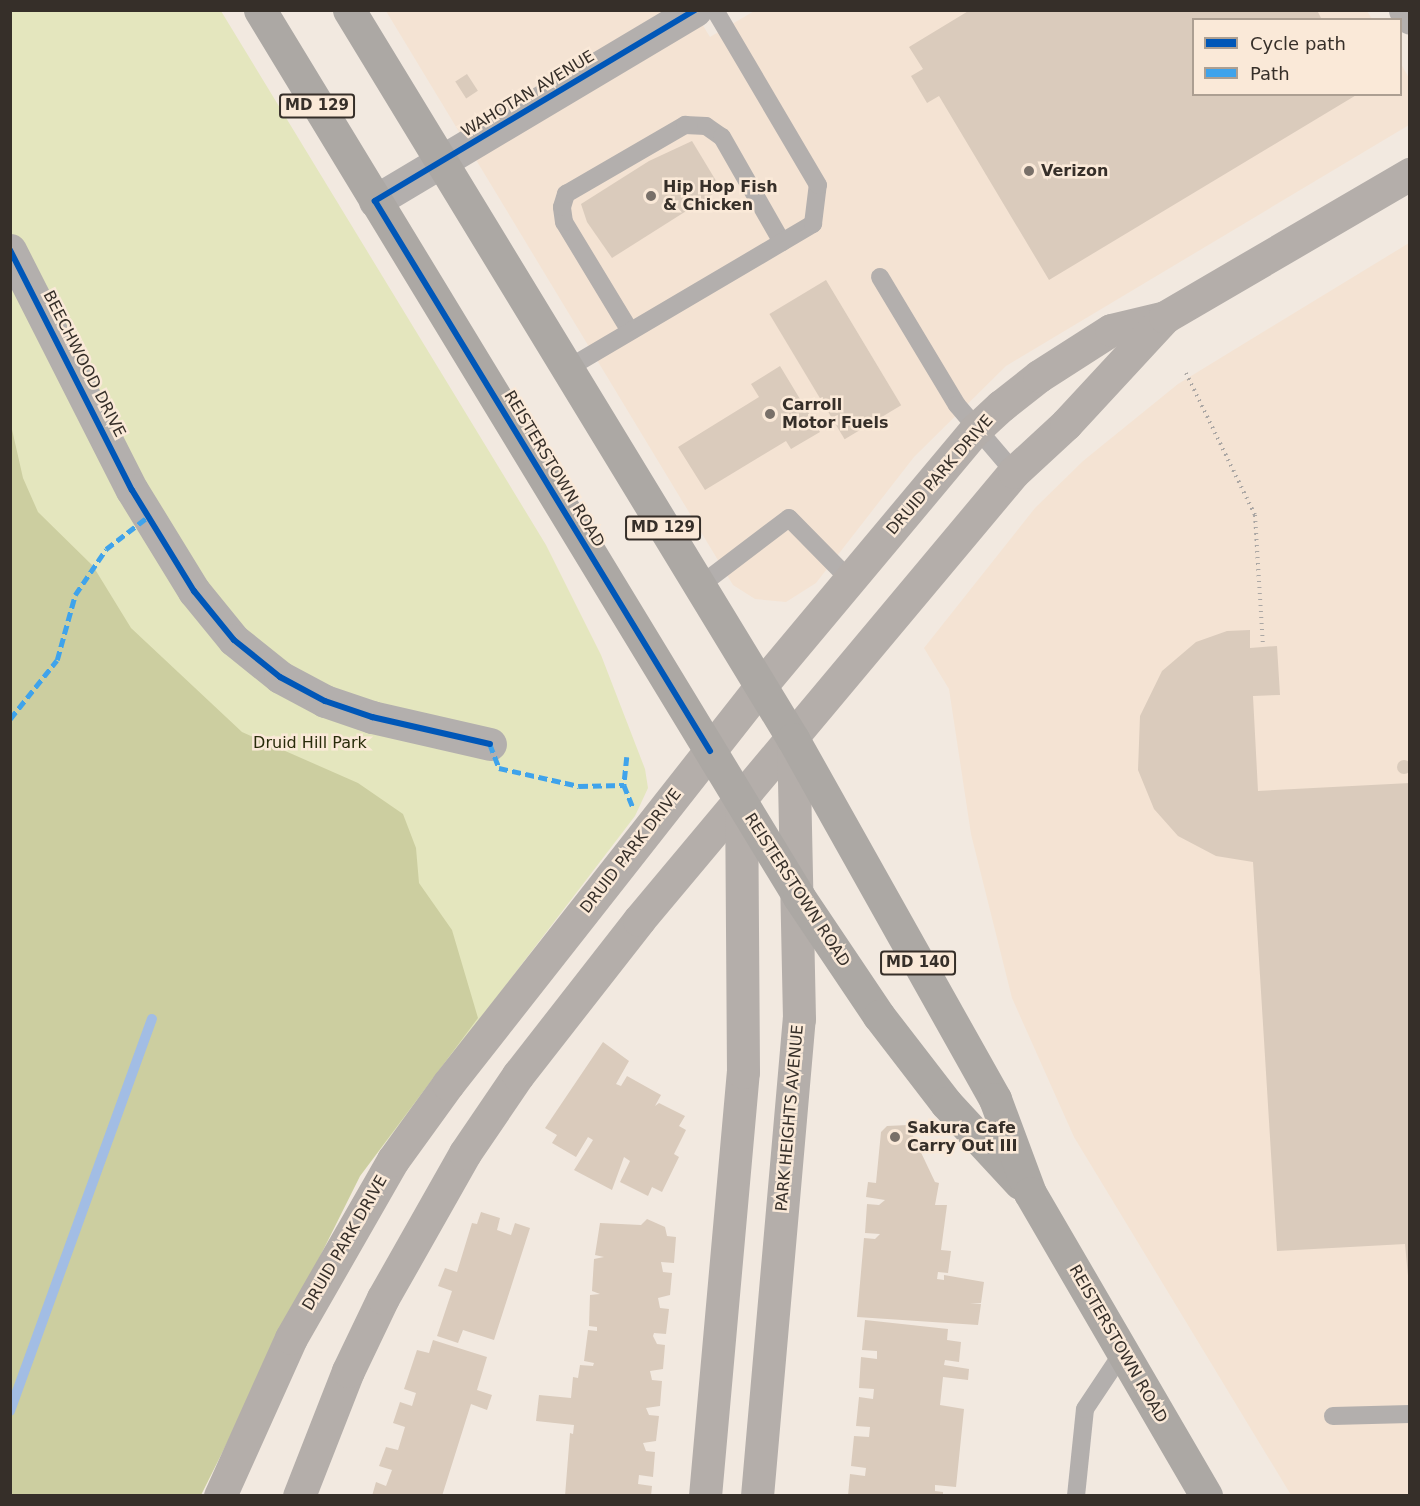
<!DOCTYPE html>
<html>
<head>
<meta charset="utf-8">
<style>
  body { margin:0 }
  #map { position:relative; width:1420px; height:1506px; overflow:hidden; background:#f2e9e0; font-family:"DejaVu Sans",sans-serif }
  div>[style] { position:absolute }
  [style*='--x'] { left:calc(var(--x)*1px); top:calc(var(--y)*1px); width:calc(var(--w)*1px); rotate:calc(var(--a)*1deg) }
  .built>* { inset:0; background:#f4e3d3 }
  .green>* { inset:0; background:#e4e6be }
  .forest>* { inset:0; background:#cccea0 }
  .stream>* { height:10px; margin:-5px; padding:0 5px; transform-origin:5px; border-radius:5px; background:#a2bde4 }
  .building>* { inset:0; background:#dacbbc; transform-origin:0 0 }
  .round { border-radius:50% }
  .path>* { height:4px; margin-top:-2px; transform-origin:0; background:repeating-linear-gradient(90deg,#aba7a4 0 1.5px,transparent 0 6px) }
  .service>* { height:18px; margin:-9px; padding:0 9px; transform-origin:9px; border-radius:9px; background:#b3afad }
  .minor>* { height:33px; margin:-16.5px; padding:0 16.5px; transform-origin:16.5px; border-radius:16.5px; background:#b3afad }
  .tertiary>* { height:33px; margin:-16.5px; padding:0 16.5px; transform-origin:16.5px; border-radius:16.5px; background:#b3afad }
  .secondary>* { height:33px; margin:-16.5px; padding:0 16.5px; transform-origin:16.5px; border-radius:16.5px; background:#b4aeaa }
  .primary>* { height:33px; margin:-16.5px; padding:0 16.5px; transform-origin:16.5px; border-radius:16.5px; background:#aca8a4 }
  .quiet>* { height:4.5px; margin-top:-2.25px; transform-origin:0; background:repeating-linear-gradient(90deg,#3fa3eb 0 9px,transparent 0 13.5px) }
  .cycleway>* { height:6px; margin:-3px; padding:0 3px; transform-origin:3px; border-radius:3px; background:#0057b8 }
  .dots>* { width:16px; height:16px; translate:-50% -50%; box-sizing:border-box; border:3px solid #fae9d8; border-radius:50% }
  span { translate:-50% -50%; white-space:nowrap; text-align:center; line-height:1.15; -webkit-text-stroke:5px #fae9d8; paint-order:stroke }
  .shield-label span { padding:2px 4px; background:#fae9d8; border:2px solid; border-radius:4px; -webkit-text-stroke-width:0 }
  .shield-label { font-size:15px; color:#362f29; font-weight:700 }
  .street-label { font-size:16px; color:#362f29 }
  .poi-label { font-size:16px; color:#362f29; font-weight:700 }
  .left { translate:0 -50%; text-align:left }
  .park-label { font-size:16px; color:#282c0a }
  .frame { position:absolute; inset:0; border:12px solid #362f29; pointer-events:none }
  .legend { position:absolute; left:1192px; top:18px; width:210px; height:78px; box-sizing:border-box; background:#fae9d8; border:2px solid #ac9f92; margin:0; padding:8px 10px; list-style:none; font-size:18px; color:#362f29 }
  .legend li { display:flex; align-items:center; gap:12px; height:30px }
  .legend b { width:30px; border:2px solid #ac9f92 }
</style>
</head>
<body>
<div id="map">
  <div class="built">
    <div style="clip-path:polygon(756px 10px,1367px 11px,1372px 19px,1194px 20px,1194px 94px,1400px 94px,1401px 64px,1409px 78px,1409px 125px,1006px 366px,914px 457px,816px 583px,786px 602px,755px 599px,733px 585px,386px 11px,694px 11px,710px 37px)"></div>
    <div style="clip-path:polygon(1409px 243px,1409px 1495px,1291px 1495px,1074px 1137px,1012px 998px,971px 834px,949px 689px,924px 648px,1035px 508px,1083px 461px,1178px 384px)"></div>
  </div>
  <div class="green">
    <div style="clip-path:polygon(10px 11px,221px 11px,546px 545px,601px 655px,645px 769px,648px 788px,635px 816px,360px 1176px,201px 1495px,11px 1495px)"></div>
  </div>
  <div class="forest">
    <div style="clip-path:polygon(11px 425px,23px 478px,38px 512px,93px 566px,131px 628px,242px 732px,358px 783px,403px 814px,416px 848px,419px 883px,452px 930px,478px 1018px,360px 1176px,201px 1495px,11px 1496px)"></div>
  </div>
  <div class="stream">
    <div style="--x:10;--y:1411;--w:417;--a:-70.1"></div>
  </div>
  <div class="building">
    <div style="clip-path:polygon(970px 10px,1317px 10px,1322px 20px,1194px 20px,1194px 94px,1358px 94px,1049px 280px,939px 96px,927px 103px,911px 76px,923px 69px,909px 47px)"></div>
    <div style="left:467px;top:74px;width:20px;height:14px;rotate:57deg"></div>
    <div style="clip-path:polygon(692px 141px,721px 189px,612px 258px,587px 222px,581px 204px,649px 161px)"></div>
    <div style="left:826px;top:280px;width:146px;height:66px;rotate:59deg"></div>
    <div style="clip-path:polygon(780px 366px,820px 432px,791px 449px,786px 441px,705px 490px,678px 447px,759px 397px,751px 384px)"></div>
    <div style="clip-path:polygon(1250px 630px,1250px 648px,1277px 646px,1280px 695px,1253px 696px,1258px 791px,1410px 783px,1410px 1297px,1405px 1244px,1277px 1251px,1253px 862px,1216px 856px,1178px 836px,1154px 809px,1138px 770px,1140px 716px,1162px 671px,1196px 642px,1227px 631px)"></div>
    <div class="round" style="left:1397px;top:760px;width:14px;height:14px"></div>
    <div style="clip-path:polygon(603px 1042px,629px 1061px,616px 1084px,621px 1086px,627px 1076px,661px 1095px,655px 1106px,659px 1103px,685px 1116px,679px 1126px,686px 1130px,674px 1154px,679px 1157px,662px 1192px,652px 1187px,648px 1196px,620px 1182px,630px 1161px,624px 1157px,612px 1190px,574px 1170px,593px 1140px,588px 1137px,576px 1157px,552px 1143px,557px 1135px,545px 1128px)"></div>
    <div style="clip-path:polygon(908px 1125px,935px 1182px,939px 1183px,935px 1205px,947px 1205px,941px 1250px,951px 1251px,948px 1273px,938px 1272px,937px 1279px,944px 1280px,944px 1275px,984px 1282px,981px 1303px,970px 1303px,981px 1304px,978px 1325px,857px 1317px,864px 1238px,875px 1239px,880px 1234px,865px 1233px,867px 1204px,879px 1205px,885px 1200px,866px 1197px,868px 1182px,876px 1183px,881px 1132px,887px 1126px)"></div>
    <div style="clip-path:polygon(481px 1212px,500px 1218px,497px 1230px,511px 1235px,515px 1223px,530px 1228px,494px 1340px,463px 1330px,458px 1343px,437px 1336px,452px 1291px,438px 1286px,445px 1268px,457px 1272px,472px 1223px,477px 1224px)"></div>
    <div style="clip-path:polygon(647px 1219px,665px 1227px,667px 1236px,676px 1237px,674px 1263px,661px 1262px,663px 1272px,672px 1273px,670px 1295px,658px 1298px,660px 1308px,669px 1309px,666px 1334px,654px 1333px,653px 1336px,657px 1344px,665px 1345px,663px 1369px,650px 1371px,652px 1380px,662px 1381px,660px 1406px,646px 1408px,649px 1415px,659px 1416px,656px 1441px,643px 1443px,646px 1451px,655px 1452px,653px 1477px,639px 1475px,638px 1484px,652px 1486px,651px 1496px,565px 1496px,570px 1433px,573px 1434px,574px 1425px,536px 1421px,539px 1395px,571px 1398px,573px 1377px,578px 1378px,580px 1365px,593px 1366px,594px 1363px,584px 1361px,588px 1330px,597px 1331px,597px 1327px,589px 1326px,590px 1295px,600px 1294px,592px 1291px,594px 1259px,604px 1257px,595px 1255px,600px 1223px,641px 1225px)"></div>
    <div style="clip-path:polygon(865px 1320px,948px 1329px,947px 1340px,961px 1342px,959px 1362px,945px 1360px,944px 1365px,969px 1369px,968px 1380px,943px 1377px,940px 1405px,964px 1409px,956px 1487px,935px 1485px,935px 1491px,943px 1492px,943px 1496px,848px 1496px,850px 1474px,865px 1476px,866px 1468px,851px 1466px,854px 1436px,869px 1437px,870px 1427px,856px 1426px,859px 1397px,873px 1399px,874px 1389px,859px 1388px,861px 1357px,877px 1359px,877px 1351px,862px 1350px)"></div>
    <div style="clip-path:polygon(433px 1340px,487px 1357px,477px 1390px,492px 1395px,487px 1410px,471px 1404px,442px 1496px,372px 1496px,376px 1482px,386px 1486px,392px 1470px,379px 1466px,386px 1447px,398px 1450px,405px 1427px,393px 1423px,400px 1402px,412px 1406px,416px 1393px,404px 1389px,417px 1350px,429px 1353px)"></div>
  </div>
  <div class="path">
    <div style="--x:1186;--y:373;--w:158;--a:64.1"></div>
    <div style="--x:1255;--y:515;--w:132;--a:86.5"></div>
  </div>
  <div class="service">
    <div style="--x:880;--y:277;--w:149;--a:59"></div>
    <div style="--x:957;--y:405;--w:88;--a:49.6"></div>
    <div style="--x:630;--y:331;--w:127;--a:-121.2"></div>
    <div style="--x:564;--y:222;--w:15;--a:-98"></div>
    <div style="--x:562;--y:207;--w:14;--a:-73"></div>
    <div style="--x:566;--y:194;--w:138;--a:-30.1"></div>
    <div style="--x:685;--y:125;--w:21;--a:3"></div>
    <div style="--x:706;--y:126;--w:19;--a:35"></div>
    <div style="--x:722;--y:137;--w:121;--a:60.3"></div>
    <div style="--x:565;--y:370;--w:288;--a:-30.5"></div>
    <div style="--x:813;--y:224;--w:39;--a:-83"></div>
    <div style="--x:818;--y:185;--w:203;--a:-120.5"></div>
    <div style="--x:698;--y:587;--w:114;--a:-37.2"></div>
    <div style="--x:789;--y:518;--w:87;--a:45.5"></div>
    <div style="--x:1333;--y:1416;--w:77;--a:-1.5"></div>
    <div style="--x:1076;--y:1496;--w:87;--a:-84.1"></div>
    <div style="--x:1085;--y:1409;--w:69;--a:-56.3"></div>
  </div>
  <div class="minor">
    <div style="--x:375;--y:201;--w:373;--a:-30.8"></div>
    <div style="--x:10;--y:250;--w:269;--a:63.1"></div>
    <div style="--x:132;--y:490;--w:119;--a:58.5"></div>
    <div style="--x:194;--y:591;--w:63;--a:50.8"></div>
    <div style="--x:234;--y:640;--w:59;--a:38.8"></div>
    <div style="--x:280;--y:677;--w:51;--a:28.1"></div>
    <div style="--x:325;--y:701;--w:50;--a:18.8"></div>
    <div style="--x:372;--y:717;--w:121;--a:12.9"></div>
  </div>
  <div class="tertiary">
    <div style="--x:1405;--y:10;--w:9;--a:58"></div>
  </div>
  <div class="secondary">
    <div style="--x:220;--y:1496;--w:173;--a:-65.8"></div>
    <div style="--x:291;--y:1338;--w:205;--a:-60.2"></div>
    <div style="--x:393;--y:1160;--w:94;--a:-54.1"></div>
    <div style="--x:448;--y:1084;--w:505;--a:-51.84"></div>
    <div style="--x:760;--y:687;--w:336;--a:-50.1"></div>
    <div style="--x:976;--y:429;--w:34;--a:-43"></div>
    <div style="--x:1001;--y:406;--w:48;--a:-38.3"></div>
    <div style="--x:1039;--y:376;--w:85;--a:-32.6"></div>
    <div style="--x:1111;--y:330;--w:56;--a:-13.5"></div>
    <div style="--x:299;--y:1496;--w:134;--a:-68.6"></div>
    <div style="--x:348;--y:1371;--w:81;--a:-64.4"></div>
    <div style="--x:383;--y:1298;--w:167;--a:-60.5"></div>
    <div style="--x:465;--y:1153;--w:94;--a:-55.8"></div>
    <div style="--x:518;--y:1075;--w:197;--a:-52"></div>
    <div style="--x:639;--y:920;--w:584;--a:-50.07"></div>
    <div style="--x:1014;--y:472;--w:71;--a:-42.7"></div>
    <div style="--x:1066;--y:424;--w:146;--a:-47.2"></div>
    <div style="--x:1165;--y:317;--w:284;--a:-30.3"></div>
    <div style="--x:705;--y:1496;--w:426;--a:-84.9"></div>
    <div style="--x:743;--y:1072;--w:270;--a:-90.4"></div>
    <div style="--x:757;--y:1496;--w:479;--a:-85"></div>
    <div style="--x:799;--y:1019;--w:280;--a:-91.2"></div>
  </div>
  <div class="primary">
    <div style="--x:260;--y:10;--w:1038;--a:58.71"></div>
    <div style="--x:799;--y:897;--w:143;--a:56.1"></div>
    <div style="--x:879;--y:1016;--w:110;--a:52.4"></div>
    <div style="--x:946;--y:1103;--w:109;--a:47.2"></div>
    <div style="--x:349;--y:10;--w:854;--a:58.66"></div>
    <div style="--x:793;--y:739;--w:413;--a:60.7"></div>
    <div style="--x:995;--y:1099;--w:100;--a:69.6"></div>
    <div style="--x:1030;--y:1193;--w:350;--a:59.8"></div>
  </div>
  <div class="quiet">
    <div style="--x:10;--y:719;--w:75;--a:-51.5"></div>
    <div style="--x:57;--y:660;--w:67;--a:-74.5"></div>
    <div style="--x:75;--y:595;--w:55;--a:-56"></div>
    <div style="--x:106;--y:549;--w:54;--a:-37.5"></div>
    <div style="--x:490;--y:744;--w:26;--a:69"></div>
    <div style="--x:499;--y:768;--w:82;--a:12.7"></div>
    <div style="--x:579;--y:786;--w:45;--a:-1.3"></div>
    <div style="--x:627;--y:757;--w:28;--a:96"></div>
    <div style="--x:624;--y:785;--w:24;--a:68"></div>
  </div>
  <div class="cycleway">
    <div style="--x:695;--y:10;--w:373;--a:149.2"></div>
    <div style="--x:375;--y:201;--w:644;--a:58.65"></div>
    <div style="--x:10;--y:250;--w:269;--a:63.1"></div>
    <div style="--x:132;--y:490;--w:119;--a:58.5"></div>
    <div style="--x:194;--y:591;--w:63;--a:50.8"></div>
    <div style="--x:234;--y:640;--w:59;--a:38.8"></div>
    <div style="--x:280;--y:677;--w:51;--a:28.1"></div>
    <div style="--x:325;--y:701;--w:50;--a:18.8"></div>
    <div style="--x:372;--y:717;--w:121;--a:12.9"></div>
  </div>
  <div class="dots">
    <div style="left:1029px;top:171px;background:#787069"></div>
    <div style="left:651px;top:196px;background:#787069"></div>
    <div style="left:770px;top:414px;background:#787069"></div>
    <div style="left:895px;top:1137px;background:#787069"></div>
  </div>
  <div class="shield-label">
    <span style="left:317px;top:106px">MD 129</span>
    <span style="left:663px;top:528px">MD 129</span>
    <span style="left:918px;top:963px">MD 140</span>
  </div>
  <div class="street-label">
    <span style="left:528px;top:94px;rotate:-31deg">WAHOTAN AVENUE</span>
    <span style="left:84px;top:364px;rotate:63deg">BEECHWOOD DRIVE</span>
    <span style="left:554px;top:469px;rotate:59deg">REISTERSTOWN ROAD</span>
    <span style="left:940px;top:475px;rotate:-49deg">DRUID PARK DRIVE</span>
    <span style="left:631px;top:851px;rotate:-52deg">DRUID PARK DRIVE</span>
    <span style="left:797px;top:890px;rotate:57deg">REISTERSTOWN ROAD</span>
    <span style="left:790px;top:1118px;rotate:-85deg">PARK HEIGHTS AVENUE</span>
    <span style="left:345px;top:1243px;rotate:-60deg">DRUID PARK DRIVE</span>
    <span style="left:1118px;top:1344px;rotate:60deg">REISTERSTOWN ROAD</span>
  </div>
  <div class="poi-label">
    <span class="left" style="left:1041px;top:171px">Verizon</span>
    <span class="left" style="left:663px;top:196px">Hip Hop Fish<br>&amp; Chicken</span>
    <span class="left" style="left:782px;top:414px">Carroll<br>Motor Fuels</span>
    <span class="left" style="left:907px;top:1137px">Sakura Cafe<br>Carry Out III</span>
  </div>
  <div class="park-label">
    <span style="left:310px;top:743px">Druid Hill Park</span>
  </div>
  <div class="frame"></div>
  <ul class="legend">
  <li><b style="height:8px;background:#0057b8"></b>Cycle path</li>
  <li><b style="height:8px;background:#3fa3eb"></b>Path</li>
  </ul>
</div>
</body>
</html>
